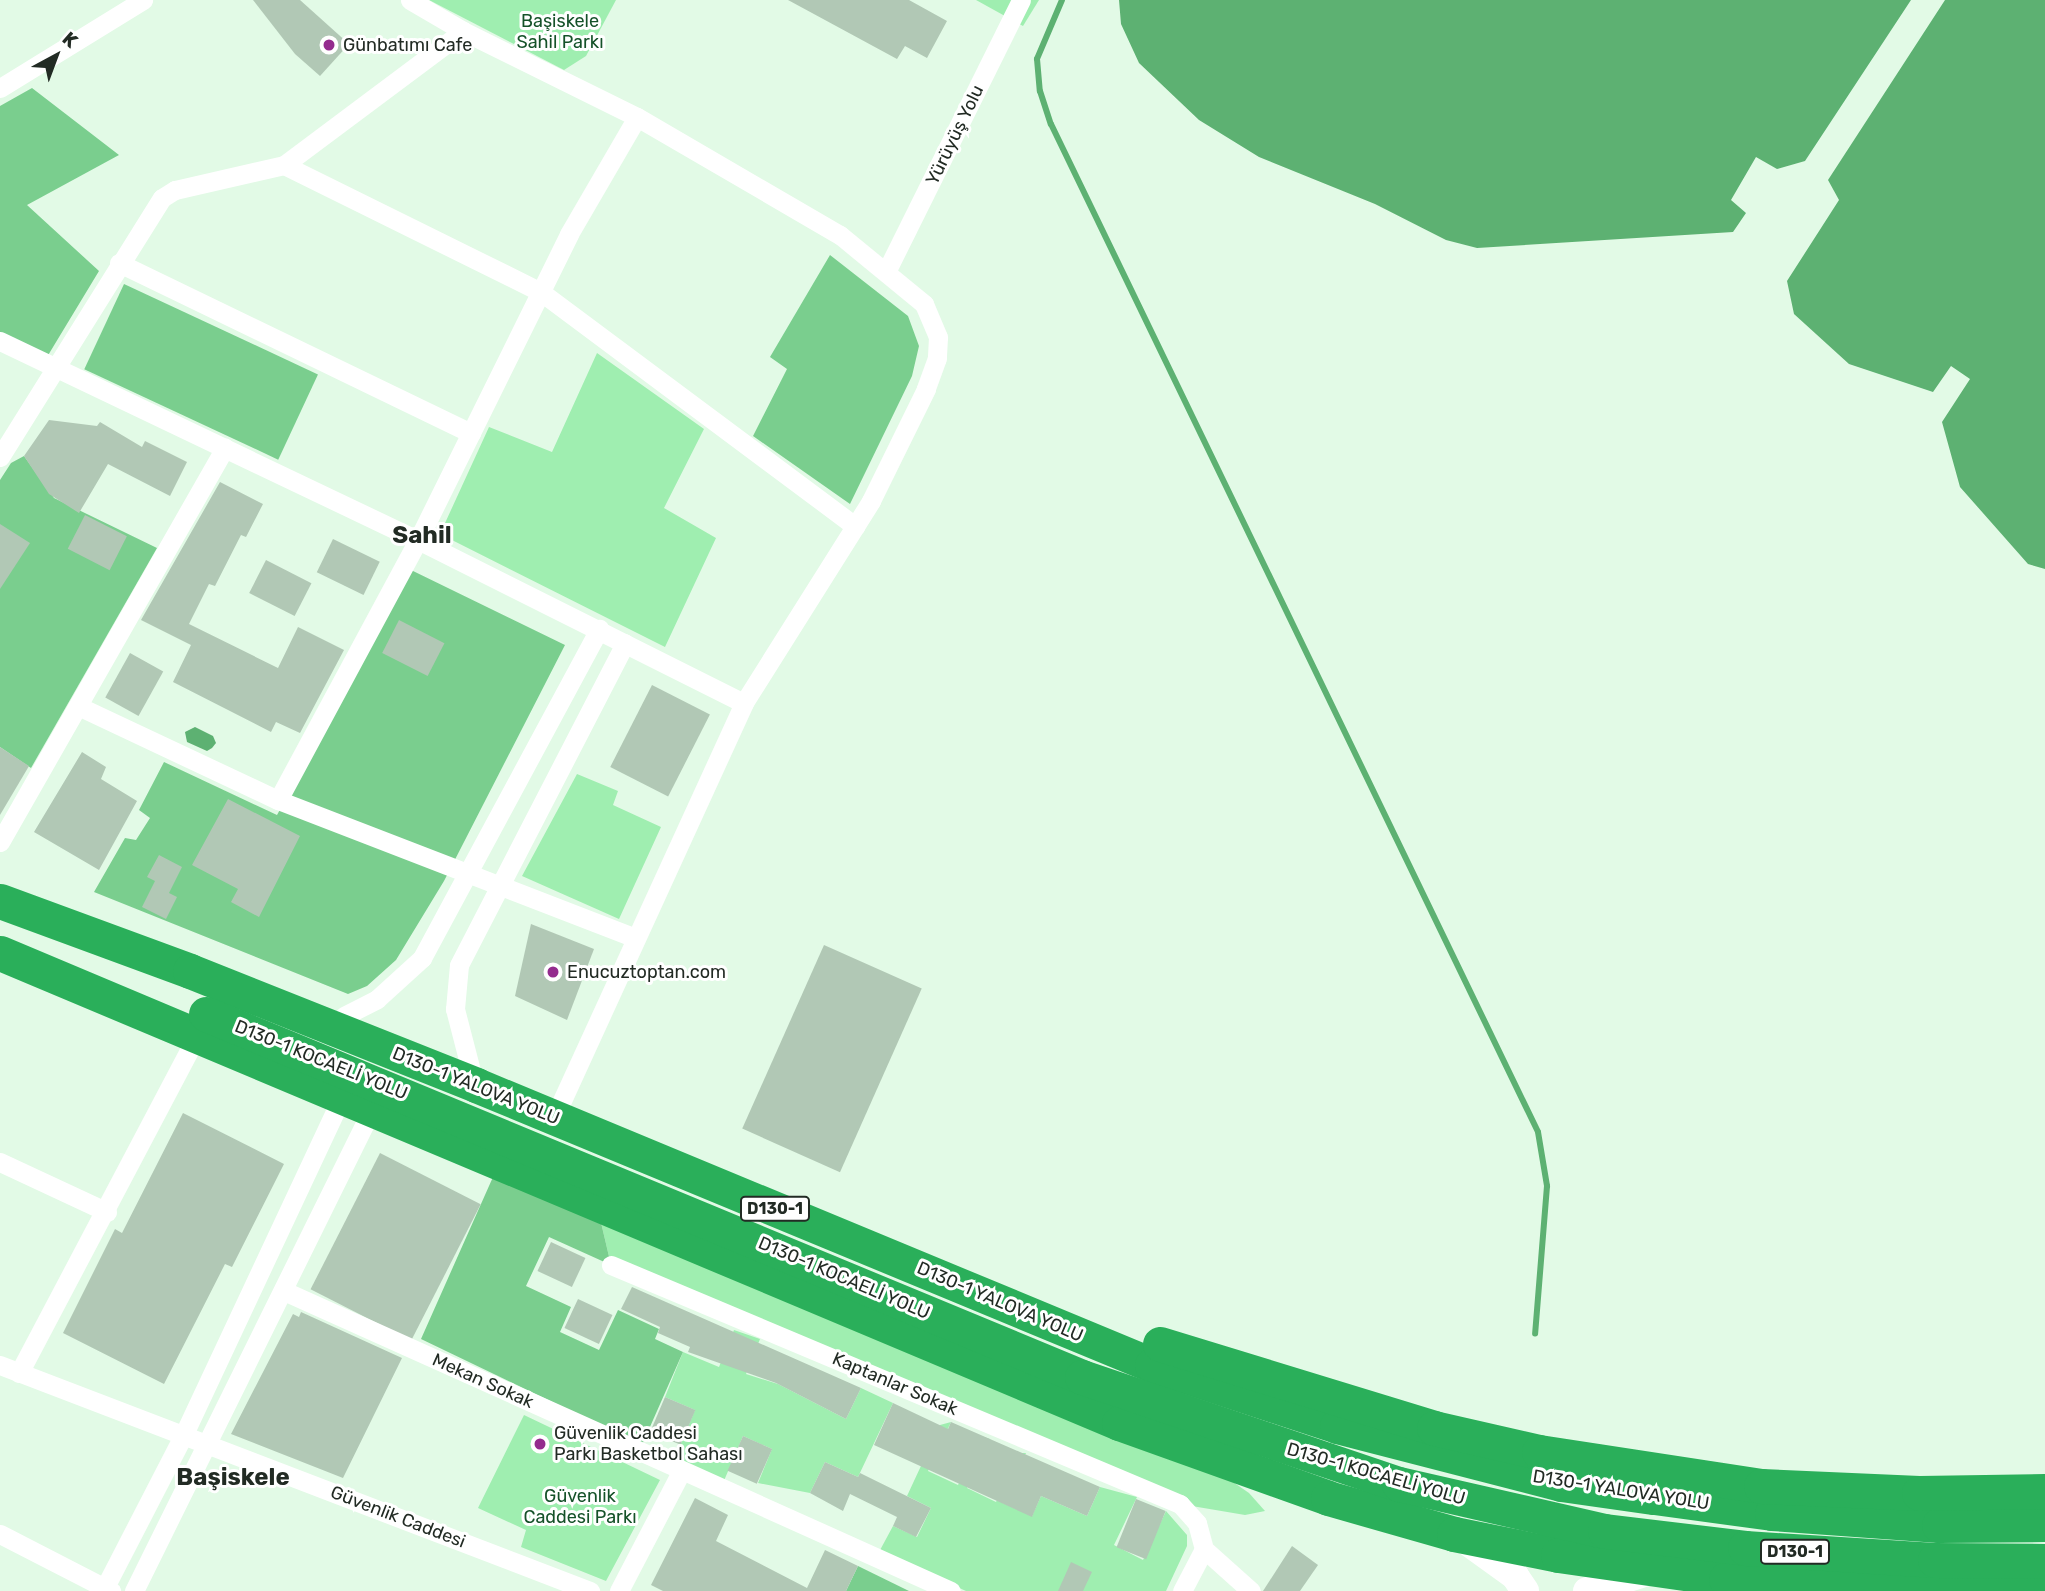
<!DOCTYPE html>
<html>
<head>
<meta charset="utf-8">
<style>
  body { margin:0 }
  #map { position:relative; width:2045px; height:1591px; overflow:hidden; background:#e2fae6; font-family:Rubik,sans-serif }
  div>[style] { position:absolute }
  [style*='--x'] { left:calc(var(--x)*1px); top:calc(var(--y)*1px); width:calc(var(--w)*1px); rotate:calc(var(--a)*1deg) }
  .green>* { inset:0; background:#9feeb0 }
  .forest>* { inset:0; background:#7ace8e; transform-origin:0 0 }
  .water>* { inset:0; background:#5db172 }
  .stream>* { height:6px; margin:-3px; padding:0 3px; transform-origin:3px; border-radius:3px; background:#5db172 }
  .building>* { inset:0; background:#b1c8b5; transform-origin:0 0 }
  .street>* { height:19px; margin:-9.5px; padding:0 9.5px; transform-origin:9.5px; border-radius:9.5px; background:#fff }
  .secondary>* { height:28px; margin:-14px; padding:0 14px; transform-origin:14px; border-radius:14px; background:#fff }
  .highway>* { height:35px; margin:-17.5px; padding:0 17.5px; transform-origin:17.5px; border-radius:17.5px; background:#2aaf5a }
  .dots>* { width:19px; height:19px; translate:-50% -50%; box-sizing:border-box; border:4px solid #fff; border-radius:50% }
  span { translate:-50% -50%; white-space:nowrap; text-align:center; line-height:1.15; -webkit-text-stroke:6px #fff; paint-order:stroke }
  .shield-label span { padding:2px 5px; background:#fff; border:2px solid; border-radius:5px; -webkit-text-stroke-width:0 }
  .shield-label { font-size:16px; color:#222b24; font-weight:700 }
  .park-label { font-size:18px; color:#155229 }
  .poi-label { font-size:18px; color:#222b24 }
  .left { translate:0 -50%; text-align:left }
  .street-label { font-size:18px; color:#222b24 }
  .district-label { font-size:24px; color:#222b24; font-weight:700 }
  .north { position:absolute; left:21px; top:21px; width:70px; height:70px; -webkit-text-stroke:5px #fff; paint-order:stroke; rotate:41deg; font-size:19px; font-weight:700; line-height:28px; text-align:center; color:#222b24 }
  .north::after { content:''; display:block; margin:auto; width:24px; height:32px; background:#222b24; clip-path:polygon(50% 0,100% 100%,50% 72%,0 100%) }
</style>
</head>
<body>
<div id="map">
  <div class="green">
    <div style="clip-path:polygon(429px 0,616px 0,586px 56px,564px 70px)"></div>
    <div style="clip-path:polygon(976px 0,1039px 0,1023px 26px)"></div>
    <div style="clip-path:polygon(597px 353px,704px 429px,664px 508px,716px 538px,665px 647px,440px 534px,489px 427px,552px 452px)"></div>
    <div style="clip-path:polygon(577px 774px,618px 791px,613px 805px,661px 827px,619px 919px,522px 876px)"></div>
    <div style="clip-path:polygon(599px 1214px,1214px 1469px,1249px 1493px,1265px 1511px,1245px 1515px,1180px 1504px,611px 1265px)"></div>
    <div style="clip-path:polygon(734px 1330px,760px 1339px,746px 1374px,778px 1384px,846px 1419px,861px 1388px,893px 1403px,858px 1477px,825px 1462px,810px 1493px,758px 1483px,772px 1449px,743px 1436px,723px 1483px,674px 1460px,695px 1410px,665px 1397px,683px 1352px,719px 1367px)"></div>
    <div style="clip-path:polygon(524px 1415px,660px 1480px,606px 1581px,521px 1547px,526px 1530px,478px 1508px)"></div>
    <div style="clip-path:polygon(951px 1422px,928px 1471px,958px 1485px,981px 1436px,990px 1439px,967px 1488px,996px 1502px,1019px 1453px,1026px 1453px,1003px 1503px,1032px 1516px,1041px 1496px,1087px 1516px,1100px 1487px,1137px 1497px,1114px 1545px,1143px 1560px,1166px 1511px,1187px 1535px,1187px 1546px,1166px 1591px,966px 1591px,879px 1552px,893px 1526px,917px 1537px,931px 1508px,907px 1496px,940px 1425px)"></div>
  </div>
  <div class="forest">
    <div style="clip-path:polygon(32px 88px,119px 155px,27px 205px,99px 271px,47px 357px,0 333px,0 106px)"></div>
    <div style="clip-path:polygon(830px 255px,908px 316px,919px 346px,912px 376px,850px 504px,753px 436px,787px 369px,770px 357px)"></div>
    <div style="left:124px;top:284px;width:214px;height:94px;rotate:25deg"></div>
    <div style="clip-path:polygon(24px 456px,54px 498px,157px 548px,31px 768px,0 747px,0 480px,11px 463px)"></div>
    <div style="clip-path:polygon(411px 570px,565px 645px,444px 881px,396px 960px,367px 986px,348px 994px,94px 892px,125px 838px,136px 840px,150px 818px,139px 810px,164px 762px,277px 815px)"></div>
    <div style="clip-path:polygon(497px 1168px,599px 1214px,611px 1265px,549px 1237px,526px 1286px,571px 1307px,560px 1332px,599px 1350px,618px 1310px,659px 1329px,655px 1339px,683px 1352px,642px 1445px,421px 1339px)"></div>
    <div style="clip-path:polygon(858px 1566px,909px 1591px,846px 1591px)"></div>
  </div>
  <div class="water">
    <div style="clip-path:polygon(1119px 0,1911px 0,1805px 161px,1777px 169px,1756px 157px,1731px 200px,1746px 213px,1733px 232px,1477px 248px,1446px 240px,1375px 204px,1259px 157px,1199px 120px,1139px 63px,1121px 24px)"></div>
    <div style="clip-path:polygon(1945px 0,2045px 0,2045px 569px,2028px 564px,1960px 487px,1942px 422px,1970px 379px,1951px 366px,1933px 392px,1849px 364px,1794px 314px,1787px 281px,1839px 200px,1828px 180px)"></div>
    <div style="clip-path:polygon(195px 727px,213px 736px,216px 743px,212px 748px,207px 751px,187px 742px,185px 732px)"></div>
  </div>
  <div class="stream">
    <div style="--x:1062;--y:0;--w:64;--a:113"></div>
    <div style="--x:1037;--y:59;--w:32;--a:85"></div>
    <div style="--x:1040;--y:91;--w:35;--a:72"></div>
    <div style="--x:1051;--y:124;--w:1119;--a:64.21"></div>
    <div style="--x:1538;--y:1132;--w:55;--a:80.5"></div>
    <div style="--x:1547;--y:1186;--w:148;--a:94.6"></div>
  </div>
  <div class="building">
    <div style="clip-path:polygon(253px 0,300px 0,349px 44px,320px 76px,295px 54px)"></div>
    <div style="clip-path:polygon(788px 0,909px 0,947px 21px,927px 58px,905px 46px,897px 59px)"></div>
    <div style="clip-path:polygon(49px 420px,97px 426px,100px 422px,142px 447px,145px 441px,187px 462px,170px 496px,108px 464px,79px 513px,49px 494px,24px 456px)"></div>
    <div style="clip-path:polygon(220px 482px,263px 504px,246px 537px,241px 535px,215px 586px,209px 584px,189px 624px,278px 668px,298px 627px,344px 650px,300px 733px,276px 722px,271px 732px,173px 682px,191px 645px,141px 620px)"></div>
    <div style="left:85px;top:515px;width:47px;height:38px;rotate:27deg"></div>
    <div style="clip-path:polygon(0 524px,30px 543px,0 589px)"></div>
    <div style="left:333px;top:539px;width:52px;height:37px;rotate:26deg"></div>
    <div style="left:266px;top:560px;width:51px;height:37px;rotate:27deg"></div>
    <div style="left:399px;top:620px;width:51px;height:37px;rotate:27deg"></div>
    <div style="left:130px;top:653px;width:38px;height:51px;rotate:29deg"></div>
    <div style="left:652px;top:685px;width:65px;height:92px;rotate:27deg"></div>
    <div style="clip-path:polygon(0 747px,29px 766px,0 815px)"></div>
    <div style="clip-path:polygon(82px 752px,106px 767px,101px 779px,137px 801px,99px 870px,34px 832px)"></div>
    <div style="clip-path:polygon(228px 799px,300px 836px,259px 917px,231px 902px,238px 889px,192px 865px)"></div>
    <div style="clip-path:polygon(159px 855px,182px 867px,169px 893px,177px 897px,166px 919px,142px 907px,155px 881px,147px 877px)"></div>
    <div style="clip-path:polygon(531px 924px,594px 949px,567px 1020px,515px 996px)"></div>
    <div style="left:824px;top:945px;width:107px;height:201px;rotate:24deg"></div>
    <div style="clip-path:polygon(183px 1113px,284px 1164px,232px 1267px,225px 1264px,164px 1384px,63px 1333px,115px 1229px,122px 1233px)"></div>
    <div style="left:380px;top:1153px;width:113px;height:153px;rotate:27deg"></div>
    <div style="left:551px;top:1242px;width:38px;height:32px;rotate:25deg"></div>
    <div style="clip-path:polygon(632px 1287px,861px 1388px,846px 1419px,776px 1383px,688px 1352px,690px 1347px,658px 1333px,660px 1327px,621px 1309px)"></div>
    <div style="left:578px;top:1299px;width:38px;height:32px;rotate:25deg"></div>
    <div style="clip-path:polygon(301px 1312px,402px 1358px,343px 1478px,231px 1434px,293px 1314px,299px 1317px)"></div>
    <div style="left:665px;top:1397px;width:33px;height:38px;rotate:23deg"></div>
    <div style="clip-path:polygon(893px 1403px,948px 1429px,951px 1422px,1100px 1487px,1087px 1516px,1041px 1496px,1032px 1517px,874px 1445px)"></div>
    <div style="left:743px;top:1436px;width:32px;height:38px;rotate:24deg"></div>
    <div style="clip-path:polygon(825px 1462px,858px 1477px,860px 1473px,931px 1508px,916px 1537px,893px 1526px,897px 1517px,850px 1494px,843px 1511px,810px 1493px)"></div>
    <div style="clip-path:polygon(695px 1498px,728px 1515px,716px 1541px,807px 1588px,825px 1550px,858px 1566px,846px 1591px,663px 1591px,651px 1585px)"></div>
    <div style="left:1136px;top:1499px;width:32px;height:52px;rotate:22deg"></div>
    <div style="clip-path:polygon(1292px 1546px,1318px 1565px,1300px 1591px,1263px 1591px)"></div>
    <div style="clip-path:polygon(1071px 1562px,1092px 1572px,1083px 1591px,1058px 1591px)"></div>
  </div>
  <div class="street">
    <div style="--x:410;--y:0;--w:61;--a:30.3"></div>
    <div style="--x:463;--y:31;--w:194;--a:26.3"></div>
    <div style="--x:637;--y:117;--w:235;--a:30.2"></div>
    <div style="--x:840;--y:235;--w:109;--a:39.4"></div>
    <div style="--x:924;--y:304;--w:36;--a:67"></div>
    <div style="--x:938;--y:337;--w:21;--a:93"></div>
    <div style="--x:937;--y:358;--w:33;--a:110"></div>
    <div style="--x:926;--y:389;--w:125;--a:116.2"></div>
    <div style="--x:871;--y:501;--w:239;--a:122.2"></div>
    <div style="--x:744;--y:703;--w:444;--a:114.6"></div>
    <div style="--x:0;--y:88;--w:168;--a:-31.6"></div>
    <div style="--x:284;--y:165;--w:287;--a:26.3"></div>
    <div style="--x:541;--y:292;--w:392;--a:36.7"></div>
    <div style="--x:119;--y:263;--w:391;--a:25.8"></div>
    <div style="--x:887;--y:270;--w:301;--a:-63.6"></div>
    <div style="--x:0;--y:341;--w:463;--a:25.5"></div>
    <div style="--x:418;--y:540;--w:364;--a:26.6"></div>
    <div style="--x:0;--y:457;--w:305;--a:-58"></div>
    <div style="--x:162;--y:198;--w:15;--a:-32"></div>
    <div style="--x:175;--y:190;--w:112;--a:-12.9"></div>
    <div style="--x:284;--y:165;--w:224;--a:-36.8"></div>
    <div style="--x:78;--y:706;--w:221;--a:25.2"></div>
    <div style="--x:278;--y:800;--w:383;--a:21.1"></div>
    <div style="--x:278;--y:800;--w:295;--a:-61.7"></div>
    <div style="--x:418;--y:540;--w:341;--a:-63.7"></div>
    <div style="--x:569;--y:234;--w:135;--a:-59.8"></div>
    <div style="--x:0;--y:842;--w:454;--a:-60.3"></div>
    <div style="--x:344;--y:1016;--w:37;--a:-27"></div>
    <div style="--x:377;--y:999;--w:61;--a:-42.3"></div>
    <div style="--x:422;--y:958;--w:374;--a:-61.7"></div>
    <div style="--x:470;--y:1067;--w:60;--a:-104.5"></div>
    <div style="--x:455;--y:1009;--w:44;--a:-84.8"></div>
    <div style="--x:459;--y:965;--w:362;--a:-62.7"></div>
    <div style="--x:0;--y:1162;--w:118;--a:25"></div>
    <div style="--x:611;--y:1265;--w:617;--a:22.78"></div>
    <div style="--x:1180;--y:1504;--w:25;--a:48"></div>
    <div style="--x:1197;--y:1523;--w:27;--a:75"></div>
    <div style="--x:1204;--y:1549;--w:47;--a:117.6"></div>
    <div style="--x:284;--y:1291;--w:731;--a:24.22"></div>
    <div style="--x:0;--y:1365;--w:632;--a:20.96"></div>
    <div style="--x:19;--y:1373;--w:381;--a:-62.2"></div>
    <div style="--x:0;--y:1534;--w:125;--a:27.2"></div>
    <div style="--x:1204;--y:1549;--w:63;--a:41.8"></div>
    <div style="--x:103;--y:1591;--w:177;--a:-62.7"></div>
    <div style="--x:184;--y:1434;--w:372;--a:-64.9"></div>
    <div style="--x:134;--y:1591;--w:538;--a:-63.72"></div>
    <div style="--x:619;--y:1591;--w:136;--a:-62.5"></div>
  </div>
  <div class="secondary">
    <div style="--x:1465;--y:1540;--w:62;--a:35.8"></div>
    <div style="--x:1515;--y:1576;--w:18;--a:56"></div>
    <div style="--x:1587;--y:1591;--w:67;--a:-17.4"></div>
  </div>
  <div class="highway">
    <div style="--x:0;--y:901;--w:202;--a:20.2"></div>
    <div style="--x:190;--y:971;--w:308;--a:21.7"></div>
    <div style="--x:476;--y:1085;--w:732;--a:22.5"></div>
    <div style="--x:1152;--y:1365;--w:195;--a:18.2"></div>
    <div style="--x:1337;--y:1426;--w:231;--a:14.5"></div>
    <div style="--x:1561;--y:1484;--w:94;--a:8"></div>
    <div style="--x:1654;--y:1497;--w:119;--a:7.7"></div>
    <div style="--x:1772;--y:1513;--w:167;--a:4.1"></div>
    <div style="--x:1939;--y:1525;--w:106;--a:-0.5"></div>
    <div style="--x:0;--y:953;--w:1214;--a:22.78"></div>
    <div style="--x:1119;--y:1423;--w:222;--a:19.7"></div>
    <div style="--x:1328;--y:1498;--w:131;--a:15.9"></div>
    <div style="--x:1454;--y:1534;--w:106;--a:11.4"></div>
    <div style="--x:1558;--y:1555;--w:170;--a:8.1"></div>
    <div style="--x:1726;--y:1579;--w:319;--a:1.4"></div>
    <div style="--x:206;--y:1014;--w:948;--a:22.51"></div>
    <div style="--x:1082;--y:1377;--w:335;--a:18.7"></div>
    <div style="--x:1399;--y:1484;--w:211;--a:12.9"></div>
    <div style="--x:1605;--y:1531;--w:141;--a:6.9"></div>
    <div style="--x:1745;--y:1548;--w:190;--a:3.6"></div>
    <div style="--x:1935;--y:1560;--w:110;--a:0.5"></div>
    <div style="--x:1160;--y:1344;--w:287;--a:17"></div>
    <div style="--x:1434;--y:1428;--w:108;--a:12.9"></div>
    <div style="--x:1539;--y:1452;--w:225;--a:8.7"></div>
    <div style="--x:1761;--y:1486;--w:158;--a:2.5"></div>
    <div style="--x:1919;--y:1493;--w:126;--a:-0.9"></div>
  </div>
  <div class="dots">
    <div style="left:329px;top:45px;background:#942b8e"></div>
    <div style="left:553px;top:972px;background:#942b8e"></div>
    <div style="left:540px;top:1444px;background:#942b8e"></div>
  </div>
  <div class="shield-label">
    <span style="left:775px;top:1209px">D130-1</span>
    <span style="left:1795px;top:1552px">D130-1</span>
  </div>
  <div class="park-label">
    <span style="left:560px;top:32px">Başiskele<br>Sahil Parkı</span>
    <span style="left:580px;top:1507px">Güvenlik<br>Caddesi Parkı</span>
  </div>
  <div class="poi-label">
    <span class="left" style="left:343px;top:45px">Günbatımı Cafe</span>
    <span class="left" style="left:567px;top:972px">Enucuztoptan.com</span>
    <span class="left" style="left:554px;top:1444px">Güvenlik Caddesi<br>Parkı Basketbol Sahası</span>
  </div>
  <div class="street-label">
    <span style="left:955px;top:135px;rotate:-64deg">Yürüyüş Yolu</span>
    <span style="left:321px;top:1060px;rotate:22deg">D130-1 KOCAELİ YOLU</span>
    <span style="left:476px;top:1086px;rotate:22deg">D130-1 YALOVA YOLU</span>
    <span style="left:844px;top:1278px;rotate:23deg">D130-1 KOCAELİ YOLU</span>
    <span style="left:1000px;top:1302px;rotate:23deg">D130-1 YALOVA YOLU</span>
    <span style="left:483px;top:1381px;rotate:24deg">Mekan Sokak</span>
    <span style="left:895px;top:1384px;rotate:23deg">Kaptanlar Sokak</span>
    <span style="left:1376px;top:1474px;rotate:16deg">D130-1 KOCAELİ YOLU</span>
    <span style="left:1621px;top:1490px;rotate:9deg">D130-1 YALOVA YOLU</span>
    <span style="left:398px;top:1517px;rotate:21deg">Güvenlik Caddesi</span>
  </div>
  <div class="district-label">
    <span style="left:422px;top:536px">Sahil</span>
    <span style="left:233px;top:1478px">Başiskele</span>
  </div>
  <div class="north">K</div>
</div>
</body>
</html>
